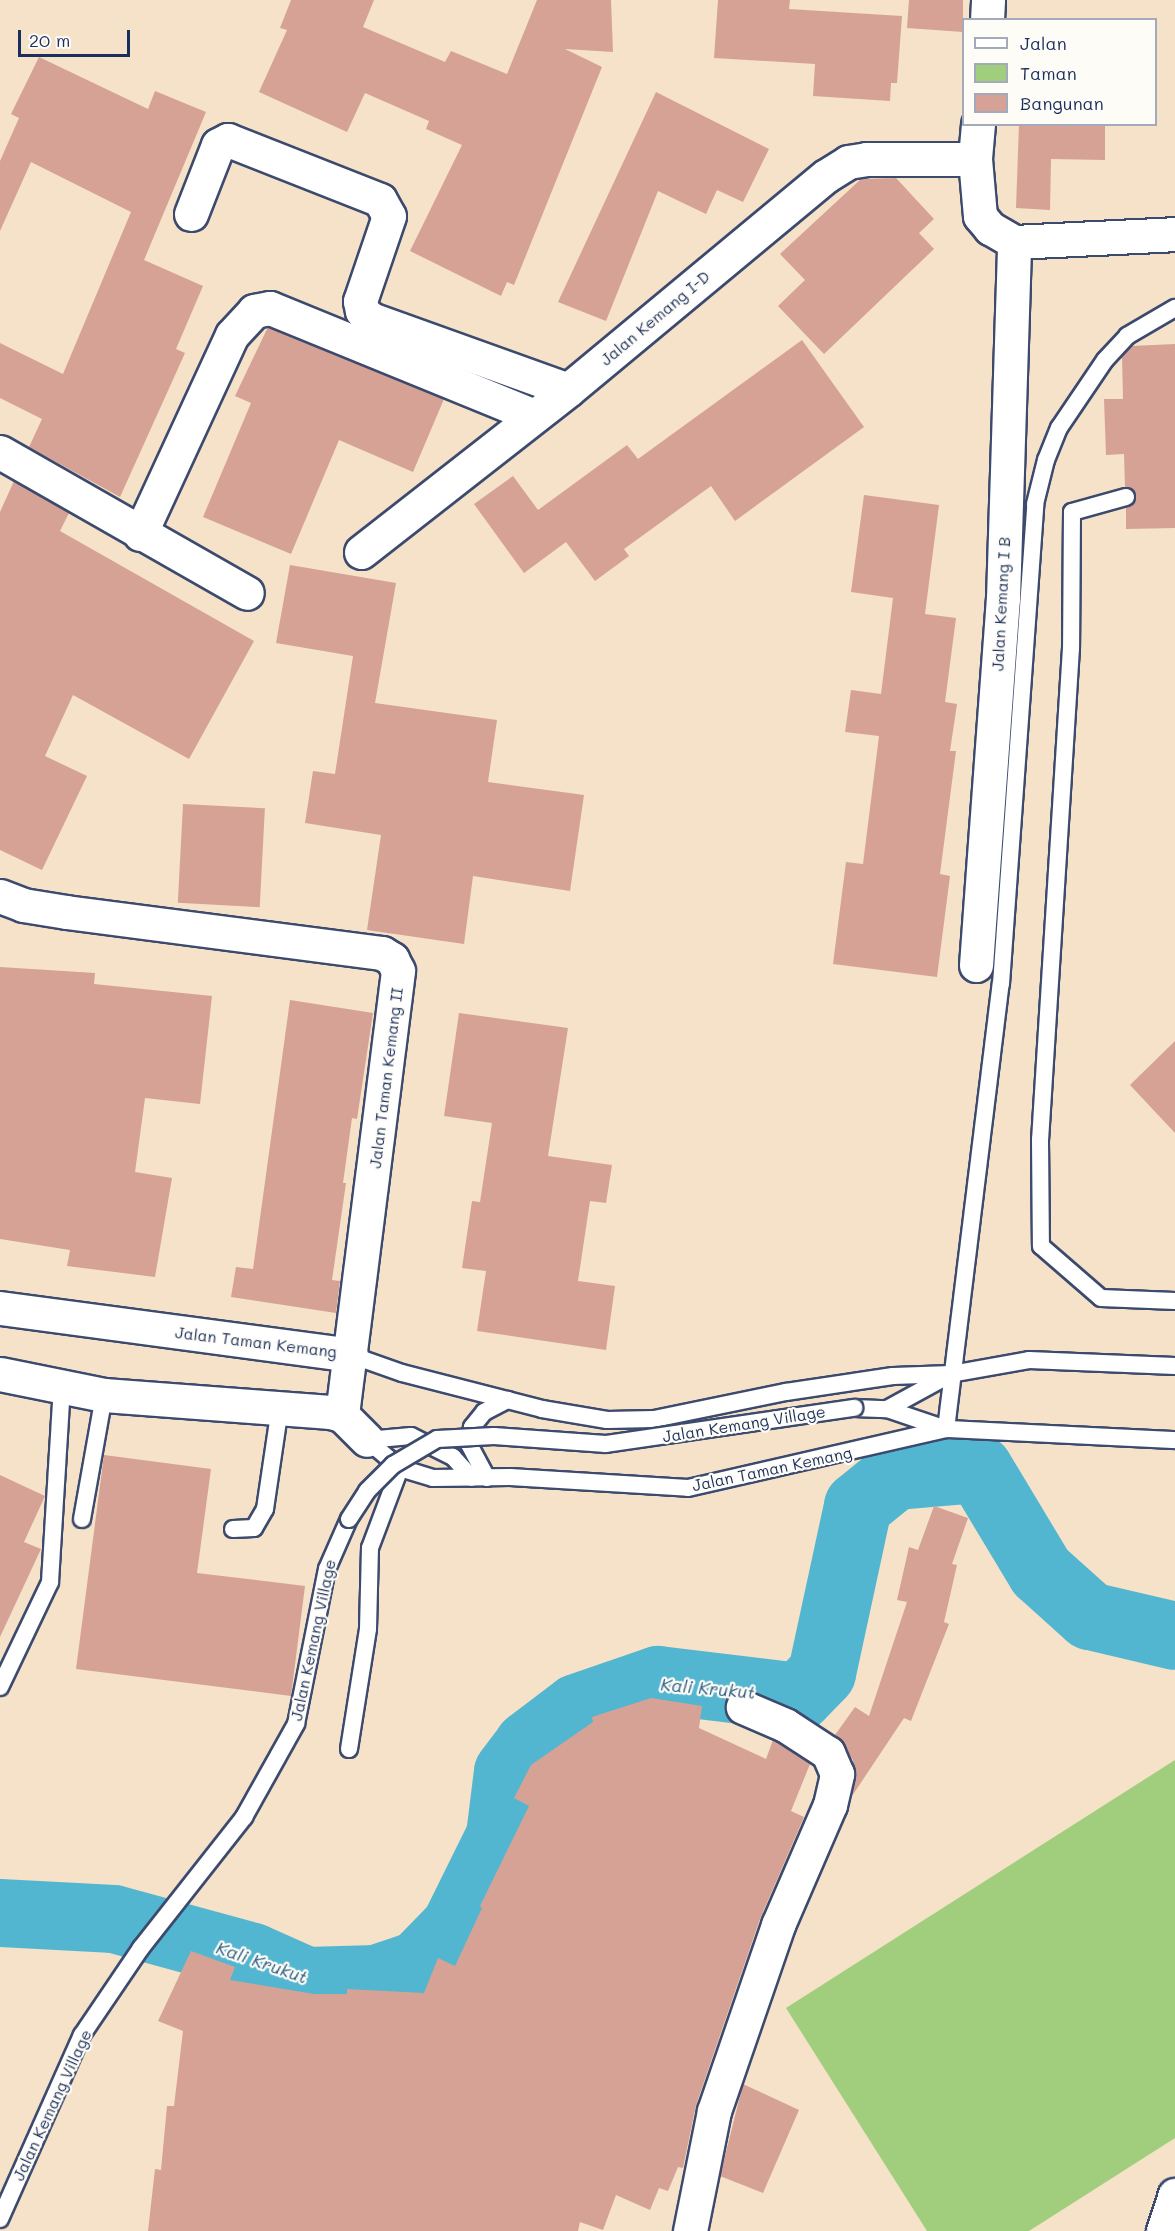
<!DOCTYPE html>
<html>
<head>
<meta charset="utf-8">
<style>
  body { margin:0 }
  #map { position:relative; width:1175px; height:2231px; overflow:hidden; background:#f5e2c8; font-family:Mali,sans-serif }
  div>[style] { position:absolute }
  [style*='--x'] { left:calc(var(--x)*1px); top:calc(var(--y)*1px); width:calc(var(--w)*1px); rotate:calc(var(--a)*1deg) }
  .green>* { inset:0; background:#a0ce7c }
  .river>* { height:68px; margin:-34px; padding:0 34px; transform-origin:34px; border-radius:34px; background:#53b6d1 }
  .building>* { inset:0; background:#d6a295; transform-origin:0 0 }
  .roads { filter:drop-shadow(2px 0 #3c4a6e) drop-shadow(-2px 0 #3c4a6e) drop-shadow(0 2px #3c4a6e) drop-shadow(0 -2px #3c4a6e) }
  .lane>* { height:16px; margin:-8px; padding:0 8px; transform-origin:8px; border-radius:8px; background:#fff }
  .street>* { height:33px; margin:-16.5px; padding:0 16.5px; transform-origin:16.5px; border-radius:16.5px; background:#fff }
  .bridges { filter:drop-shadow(2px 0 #3c4a6e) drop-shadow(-2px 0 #3c4a6e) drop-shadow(0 2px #3c4a6e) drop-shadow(0 -2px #3c4a6e) }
  .lane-bridge>* { height:16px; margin:-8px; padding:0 8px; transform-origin:8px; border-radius:8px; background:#fff }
  span { translate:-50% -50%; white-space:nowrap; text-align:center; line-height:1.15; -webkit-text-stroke:4.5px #fdfcf7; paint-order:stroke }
  .street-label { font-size:16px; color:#1b2f5e }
  .water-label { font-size:18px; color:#2f5e86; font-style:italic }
  .legend { position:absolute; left:962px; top:18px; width:195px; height:108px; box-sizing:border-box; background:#fdfcf7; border:2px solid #a3aaba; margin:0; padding:8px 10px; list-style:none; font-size:18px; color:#1b2f5e }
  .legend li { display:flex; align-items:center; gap:12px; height:30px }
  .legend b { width:30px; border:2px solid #a3aaba }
  .scale { position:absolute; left:18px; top:30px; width:112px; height:27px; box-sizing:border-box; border:3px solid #1b2f5e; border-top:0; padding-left:8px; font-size:18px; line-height:21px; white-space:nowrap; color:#1b2f5e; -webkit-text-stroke:4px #fdfcf7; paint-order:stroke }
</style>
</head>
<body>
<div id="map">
  <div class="green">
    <div style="clip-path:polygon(1175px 1760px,1175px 2138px,1029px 2231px,927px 2231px,786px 2008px)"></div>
  </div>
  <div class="river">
    <div style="--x:0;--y:1913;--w:114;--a:3"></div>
    <div style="--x:114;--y:1919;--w:144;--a:15.3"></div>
    <div style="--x:253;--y:1957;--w:59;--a:24"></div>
    <div style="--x:307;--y:1981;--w:69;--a:-1.7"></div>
    <div style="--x:376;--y:1979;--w:44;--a:-18.4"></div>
    <div style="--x:418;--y:1965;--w:53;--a:-45.8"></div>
    <div style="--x:455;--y:1927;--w:102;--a:-63.7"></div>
    <div style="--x:500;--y:1836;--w:64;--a:-82.9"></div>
    <div style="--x:508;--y:1772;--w:34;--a:-53"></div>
    <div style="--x:528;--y:1745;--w:61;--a:-37.1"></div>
    <div style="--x:577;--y:1708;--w:86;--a:-19.1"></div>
    <div style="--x:658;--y:1680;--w:142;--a:6.9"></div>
    <div style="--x:799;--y:1697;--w:33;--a:-46"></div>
    <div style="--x:822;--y:1673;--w:171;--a:-77.8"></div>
    <div style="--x:858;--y:1506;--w:48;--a:-39"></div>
    <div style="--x:895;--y:1476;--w:84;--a:-4.8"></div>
    <div style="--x:979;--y:1469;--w:120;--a:59"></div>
    <div style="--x:1041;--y:1572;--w:66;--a:41.9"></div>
    <div style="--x:1090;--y:1616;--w:87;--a:13.2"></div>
  </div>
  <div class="building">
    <div style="clip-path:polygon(291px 0,374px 0,363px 27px,445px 62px,451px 51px,507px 74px,537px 0,611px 0,613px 52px,565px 49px,602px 67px,514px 285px,507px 282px,501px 296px,410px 251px,462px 145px,426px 129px,429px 121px,365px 93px,347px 132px,259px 92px,287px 30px,280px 28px)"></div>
    <div style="clip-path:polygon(718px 0,790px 0,789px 9px,902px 16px,897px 83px,891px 83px,890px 101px,813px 96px,815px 64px,714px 58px)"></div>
    <div style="clip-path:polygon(909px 0,963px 0,963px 32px,907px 28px)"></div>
    <div style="clip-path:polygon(39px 57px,148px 109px,155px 91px,206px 112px,144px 260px,203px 286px,176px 349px,185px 353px,120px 497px,29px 447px,42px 419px,0 398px,0 343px,63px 374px,131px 212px,31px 162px,0 231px,0 161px,19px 118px,11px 114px)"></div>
    <div style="clip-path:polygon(656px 92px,769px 149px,743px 202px,717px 190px,706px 214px,658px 191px,606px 321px,558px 302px)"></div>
    <div style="clip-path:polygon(1019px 124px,1105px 124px,1105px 160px,1051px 159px,1050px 210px,1016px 208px)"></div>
    <div style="clip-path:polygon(896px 178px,934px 219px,919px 233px,934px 249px,824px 354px,778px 306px,805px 280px,780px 254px,861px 179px)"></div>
    <div style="clip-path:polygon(268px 327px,444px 399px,413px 472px,339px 440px,291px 554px,203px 517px,251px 403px,235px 396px)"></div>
    <div style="clip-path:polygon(802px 340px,864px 427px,735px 521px,711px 486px,624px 549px,629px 556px,595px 581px,566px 542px,524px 573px,474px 504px,513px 476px,538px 510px,627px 445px,638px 459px)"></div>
    <div style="clip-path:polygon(1175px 344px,1175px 528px,1126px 529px,1126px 508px,1134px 504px,1136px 495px,1125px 487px,1124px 454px,1106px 455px,1104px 399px,1123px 399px,1122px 357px,1132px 346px)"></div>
    <div style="clip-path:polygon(14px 481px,69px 513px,60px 531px,254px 641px,189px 759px,73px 695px,45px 756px,87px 776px,42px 870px,0 850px,0 512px)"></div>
    <div style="clip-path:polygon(864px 495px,939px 505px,925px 614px,956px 618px,945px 702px,957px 704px,950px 751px,956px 751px,940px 874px,950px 876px,937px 977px,833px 964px,846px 862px,863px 864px,879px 736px,845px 732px,851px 690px,881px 694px,893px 598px,851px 592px)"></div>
    <div style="clip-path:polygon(290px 565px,396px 583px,375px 703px,497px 720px,488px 782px,584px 795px,570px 891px,473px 876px,464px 944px,367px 930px,381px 835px,305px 823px,313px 771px,335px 774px,353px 656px,276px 643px)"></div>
    <div style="left:183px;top:804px;width:82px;height:99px;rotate:3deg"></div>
    <div style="clip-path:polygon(0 967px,95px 973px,94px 984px,212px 996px,200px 1104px,145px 1098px,135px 1172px,172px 1178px,155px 1277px,67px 1266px,70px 1250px,0 1239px)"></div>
    <div style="clip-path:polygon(290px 1000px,373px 1013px,357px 1119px,352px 1118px,343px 1183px,346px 1183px,332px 1280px,340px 1281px,336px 1313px,231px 1297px,236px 1267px,253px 1269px)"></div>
    <div style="clip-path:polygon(459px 1013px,568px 1028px,548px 1156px,612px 1165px,606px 1203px,590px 1201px,578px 1281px,615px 1286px,606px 1350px,477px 1331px,486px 1271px,462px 1268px,472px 1201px,480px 1202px,492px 1123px,444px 1116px)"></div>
    <div style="clip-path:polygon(1175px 1041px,1175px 1133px,1130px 1085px)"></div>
    <div style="clip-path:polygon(104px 1455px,211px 1469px,197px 1573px,305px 1586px,291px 1696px,76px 1669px)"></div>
    <div style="clip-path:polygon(0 1475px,45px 1496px,24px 1542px,41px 1549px,0 1637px)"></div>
    <div style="clip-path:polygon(934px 1506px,968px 1518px,952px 1564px,957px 1565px,944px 1622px,949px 1624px,911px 1721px,904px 1718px,852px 1796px,853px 1760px,835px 1735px,855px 1707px,869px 1716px,907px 1602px,897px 1600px,909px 1547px,918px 1550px)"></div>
    <div style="clip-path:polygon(651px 1698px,702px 1706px,699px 1728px,766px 1759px,773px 1740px,810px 1764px,791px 1811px,804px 1817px,760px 1919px,696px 2105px,683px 2168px,678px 2167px,668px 2191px,659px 2188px,650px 2210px,616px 2195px,603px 2230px,580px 2222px,578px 2231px,148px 2231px,155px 2169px,161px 2170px,167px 2106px,174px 2106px,183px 2031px,158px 2021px,191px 1951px,235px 1967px,230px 1980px,314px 1994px,347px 1994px,347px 1989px,424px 1993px,438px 1958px,455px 1966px,482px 1908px,480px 1906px,529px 1806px,514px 1798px,531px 1765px,593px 1722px,592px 1717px)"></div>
    <div style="clip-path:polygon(743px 2084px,799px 2110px,763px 2193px,720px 2176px)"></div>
  </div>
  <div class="roads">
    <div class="lane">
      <div style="--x:1126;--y:497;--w:56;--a:164.5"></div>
      <div style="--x:1072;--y:512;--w:136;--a:90.4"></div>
      <div style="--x:1071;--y:648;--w:492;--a:93.6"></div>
      <div style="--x:1040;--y:1139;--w:107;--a:89.5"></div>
      <div style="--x:1041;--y:1246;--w:79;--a:40.9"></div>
      <div style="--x:1101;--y:1298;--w:74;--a:2.3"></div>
      <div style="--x:351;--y:1355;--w:54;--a:19.4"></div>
      <div style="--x:402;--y:1373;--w:145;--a:14.4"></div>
      <div style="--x:542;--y:1409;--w:66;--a:9.6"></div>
      <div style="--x:607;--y:1420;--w:47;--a:-1.2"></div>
      <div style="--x:654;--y:1419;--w:135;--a:-11.6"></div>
      <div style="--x:786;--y:1392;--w:108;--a:-8.5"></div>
      <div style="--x:893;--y:1376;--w:58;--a:-2"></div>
      <div style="--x:854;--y:1408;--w:33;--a:2"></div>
      <div style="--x:887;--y:1409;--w:62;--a:18.7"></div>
      <div style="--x:946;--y:1429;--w:229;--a:2.8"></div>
      <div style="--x:887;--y:1409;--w:73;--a:-28.7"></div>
      <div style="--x:951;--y:1374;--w:79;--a:-10.2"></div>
      <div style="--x:1029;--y:1360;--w:146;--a:2.4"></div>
      <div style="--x:946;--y:1429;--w:448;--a:-83"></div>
      <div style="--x:1001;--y:984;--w:481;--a:-85.9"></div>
      <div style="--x:1035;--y:504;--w:45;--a:-76"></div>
      <div style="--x:1046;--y:460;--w:35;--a:-68"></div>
      <div style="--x:1059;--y:428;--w:82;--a:-55.9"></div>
      <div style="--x:1105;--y:360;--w:33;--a:-47"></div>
      <div style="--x:1127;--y:336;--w:56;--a:-30.3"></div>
      <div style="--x:367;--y:1440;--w:43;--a:40.3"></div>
      <div style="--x:400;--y:1468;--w:34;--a:17"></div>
      <div style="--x:433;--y:1478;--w:77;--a:-0.7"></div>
      <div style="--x:510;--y:1477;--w:178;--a:3.5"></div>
      <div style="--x:688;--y:1488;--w:265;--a:-12.9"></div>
      <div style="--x:367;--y:1440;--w:44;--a:-5.2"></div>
      <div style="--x:411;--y:1436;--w:47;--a:26.6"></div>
      <div style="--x:453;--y:1457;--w:28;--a:48"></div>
      <div style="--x:487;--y:1478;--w:38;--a:-118"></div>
      <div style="--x:469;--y:1444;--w:17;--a:-80"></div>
      <div style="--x:472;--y:1427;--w:19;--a:-51"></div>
      <div style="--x:484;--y:1412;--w:27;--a:-27"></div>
      <div style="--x:82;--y:1519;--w:126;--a:-79.9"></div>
      <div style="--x:233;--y:1529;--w:21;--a:-3"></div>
      <div style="--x:254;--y:1528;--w:22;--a:-60"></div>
      <div style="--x:265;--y:1509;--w:102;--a:-81.6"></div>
      <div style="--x:0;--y:1687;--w:116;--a:-64.5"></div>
      <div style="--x:50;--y:1582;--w:195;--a:-86.5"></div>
      <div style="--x:349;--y:1749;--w:121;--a:-81"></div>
      <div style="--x:368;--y:1629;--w:81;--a:-88.6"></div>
      <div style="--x:370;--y:1548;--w:85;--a:-69.4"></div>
      <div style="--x:0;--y:2219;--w:201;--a:-66"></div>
      <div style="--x:82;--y:2035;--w:105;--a:-55.9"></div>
      <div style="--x:141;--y:1948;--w:167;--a:-51.8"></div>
      <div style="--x:244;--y:1817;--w:107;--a:-60.8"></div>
      <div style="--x:296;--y:1724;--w:158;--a:-78.7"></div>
      <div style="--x:327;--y:1569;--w:55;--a:-66.3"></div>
    </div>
    <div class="street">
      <div style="--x:987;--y:20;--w:20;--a:-87"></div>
      <div style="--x:978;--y:124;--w:35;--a:95"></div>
      <div style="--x:975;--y:159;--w:57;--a:85"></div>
      <div style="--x:980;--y:216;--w:16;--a:50"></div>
      <div style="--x:990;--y:228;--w:28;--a:30"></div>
      <div style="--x:191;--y:214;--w:74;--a:-68.6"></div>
      <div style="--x:218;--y:145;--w:11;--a:-27"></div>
      <div style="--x:228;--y:140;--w:163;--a:21.5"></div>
      <div style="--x:380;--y:200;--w:18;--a:61"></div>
      <div style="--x:389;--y:216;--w:90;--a:108.8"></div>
      <div style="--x:360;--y:301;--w:10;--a:79"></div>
      <div style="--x:362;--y:311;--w:12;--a:42"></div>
      <div style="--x:371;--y:319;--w:209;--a:19.8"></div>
      <div style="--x:1014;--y:242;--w:161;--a:-2.8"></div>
      <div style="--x:0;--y:452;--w:284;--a:29.7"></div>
      <div style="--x:140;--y:534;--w:219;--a:-65.2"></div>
      <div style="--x:232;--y:335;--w:33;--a:-47"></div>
      <div style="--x:254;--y:311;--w:16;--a:-11"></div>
      <div style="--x:270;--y:308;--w:285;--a:22.2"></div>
      <div style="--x:361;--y:552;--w:263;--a:-38"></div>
      <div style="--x:568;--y:390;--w:335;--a:-39.7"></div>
      <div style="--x:826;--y:176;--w:26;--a:-32"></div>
      <div style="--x:848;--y:162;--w:18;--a:-9"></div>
      <div style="--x:866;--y:159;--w:109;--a:0"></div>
      <div style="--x:0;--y:896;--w:25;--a:21"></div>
      <div style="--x:23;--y:905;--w:44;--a:9.2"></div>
      <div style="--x:66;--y:912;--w:319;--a:7.4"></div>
      <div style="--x:382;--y:953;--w:12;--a:31"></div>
      <div style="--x:392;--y:959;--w:13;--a:63"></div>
      <div style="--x:398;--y:971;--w:448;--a:97.2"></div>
      <div style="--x:976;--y:965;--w:368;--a:-85.8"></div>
      <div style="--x:1003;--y:598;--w:356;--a:-88.2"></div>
      <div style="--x:0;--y:1308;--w:354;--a:7.6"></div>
      <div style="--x:0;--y:1374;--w:106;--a:11.4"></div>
      <div style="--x:104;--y:1395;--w:227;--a:4.3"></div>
      <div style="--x:330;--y:1412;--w:12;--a:14"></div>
      <div style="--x:342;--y:1415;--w:35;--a:45"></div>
      <div style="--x:690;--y:2231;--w:122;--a:-78.7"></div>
      <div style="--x:714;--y:2111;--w:197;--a:-71"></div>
      <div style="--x:778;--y:1925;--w:131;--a:-66.6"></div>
      <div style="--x:830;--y:1805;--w:32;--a:-77"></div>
      <div style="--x:837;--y:1774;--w:23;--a:-113"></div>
      <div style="--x:828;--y:1753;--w:51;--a:-146.9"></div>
      <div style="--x:785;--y:1725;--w:46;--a:-156.8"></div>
      <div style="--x:1163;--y:2231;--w:38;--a:-72"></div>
    </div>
  </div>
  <div class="bridges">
    <div class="lane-bridge">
      <div style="--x:349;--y:1519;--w:33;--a:-57"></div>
      <div style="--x:367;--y:1491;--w:37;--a:-45"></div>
      <div style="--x:393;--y:1465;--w:51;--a:-30.6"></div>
      <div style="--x:437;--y:1439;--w:57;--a:-3"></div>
      <div style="--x:494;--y:1436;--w:112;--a:4.1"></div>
      <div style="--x:606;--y:1444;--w:251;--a:-8.3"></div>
    </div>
  </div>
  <div class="street-label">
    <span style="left:655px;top:318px;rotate:-40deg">Jalan Kemang I-D</span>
    <span style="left:1001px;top:604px;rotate:-87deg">Jalan Kemang I B</span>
    <span style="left:386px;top:1078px;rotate:-83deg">Jalan Taman Kemang II</span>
    <span style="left:256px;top:1342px;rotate:7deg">Jalan Taman Kemang</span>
    <span style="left:744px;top:1424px;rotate:-9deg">Jalan Kemang Village</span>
    <span style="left:772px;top:1469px;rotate:-12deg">Jalan Taman Kemang</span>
    <span style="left:313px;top:1640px;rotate:-78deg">Jalan Kemang Village</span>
    <span style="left:52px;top:2105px;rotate:-65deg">Jalan Kemang Village</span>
  </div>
  <div class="water-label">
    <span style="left:708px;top:1688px;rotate:5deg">Kali Krukut</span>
    <span style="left:262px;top:1962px;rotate:19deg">Kali Krukut</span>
  </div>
  <ul class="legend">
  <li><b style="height:8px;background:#fff"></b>Jalan</li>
  <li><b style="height:16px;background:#a0ce7c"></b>Taman</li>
  <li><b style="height:16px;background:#d6a295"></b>Bangunan</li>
  </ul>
  <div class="scale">20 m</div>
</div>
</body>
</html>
